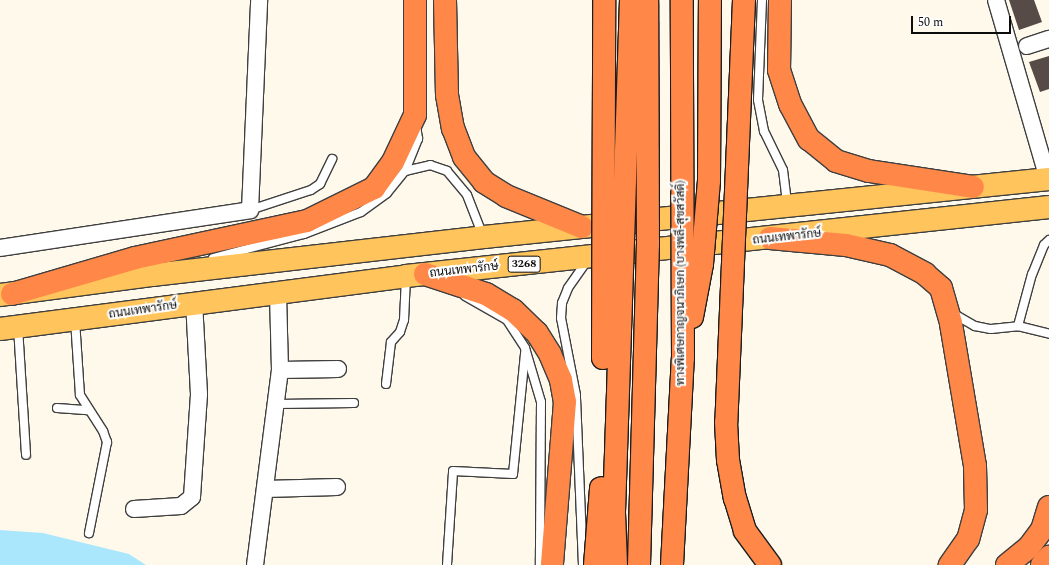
<!DOCTYPE html>
<html>
<head>
<meta charset="utf-8">
<style>
  body { margin:0 }
  #map { position:relative; width:1049px; height:565px; overflow:hidden; background:#fff9eb; font-family:Spectral,Sarabun,serif }
  div>[style] { position:absolute }
  [style*='--x'] { left:calc(var(--x)*1px); top:calc(var(--y)*1px); width:calc(var(--w)*1px); rotate:calc(var(--a)*1deg) }
  .water>* { inset:0; background:#aae7fd }
  .building>* { inset:0; background:#564b47 }
  .roads { filter:drop-shadow(1px 0 #3f3f3f) drop-shadow(-1px 0 #3f3f3f) drop-shadow(0 1px #3f3f3f) drop-shadow(0 -1px #3f3f3f) }
  .lane>* { height:8px; margin:-4px; padding:0 4px; transform-origin:4px; border-radius:4px; background:#fff }
  .street>* { height:16px; margin:-8px; padding:0 8px; transform-origin:8px; border-radius:8px; background:#fff }
  .primary>* { height:22px; margin:-11px; padding:0 11px; transform-origin:11px; border-radius:11px; background:#ffc45b }
  .highway>* { height:22px; margin:-11px; padding:0 11px; transform-origin:11px; border-radius:11px; background:#ff8849 }
  .bridges { filter:drop-shadow(1px 0 #1d1d1d) drop-shadow(-1px 0 #1d1d1d) drop-shadow(0 1px #1d1d1d) drop-shadow(0 -1px #1d1d1d) }
  .highway-bridge>* { height:22px; margin:-11px; padding:0 11px; transform-origin:11px; border-radius:11px; background:#ff8849 }
  span { translate:-50% -50%; white-space:nowrap; text-align:center; line-height:1.15; -webkit-text-stroke:4px #fff; paint-order:stroke }
  .shield-label span { padding:1px 3px; background:#fff; border:1px solid; border-radius:3px; -webkit-text-stroke-width:0 }
  .shield-label { font-size:11px; color:#0c0c0c; font-weight:700 }
  .street-label { font-size:12px; color:#0c0c0c }
  .scale { position:absolute; left:911px; top:16px; width:100px; height:18px; box-sizing:border-box; border:2px solid #0c0c0c; border-top:0; padding-left:5px; font-size:12px; line-height:14px; white-space:nowrap; color:#0c0c0c; -webkit-text-stroke:3px #fff; paint-order:stroke }
</style>
</head>
<body>
<div id="map">
  <div class="water">
    <div style="clip-path:polygon(0 530px,43px 533px,129px 554px,146px 565px,0 565px)"></div>
  </div>
  <div class="building">
    <div style="clip-path:polygon(1009px 0,1034px 0,1042px 22px,1019px 30px)"></div>
    <div style="clip-path:polygon(1049px 56px,1049px 89px,1040px 92px,1029px 62px)"></div>
  </div>
  <div class="roads">
    <div class="lane">
      <div style="--x:762;--y:0;--w:100;--a:92.3"></div>
      <div style="--x:758;--y:100;--w:32;--a:79"></div>
      <div style="--x:764;--y:131;--w:43;--a:64"></div>
      <div style="--x:783;--y:170;--w:35;--a:83"></div>
      <div style="--x:405;--y:171;--w:26;--a:-13"></div>
      <div style="--x:430;--y:165;--w:18;--a:19"></div>
      <div style="--x:447;--y:171;--w:31;--a:50"></div>
      <div style="--x:467;--y:195;--w:44;--a:68.7"></div>
      <div style="--x:250;--y:210;--w:64;--a:-18.2"></div>
      <div style="--x:311;--y:190;--w:11;--a:-34"></div>
      <div style="--x:320;--y:184;--w:28;--a:-64"></div>
      <div style="--x:1049;--y:240;--w:7;--a:135"></div>
      <div style="--x:1044;--y:245;--w:31;--a:112"></div>
      <div style="--x:1032;--y:274;--w:54;--a:105.1"></div>
      <div style="--x:1018;--y:326;--w:32;--a:14"></div>
      <div style="--x:213;--y:258;--w:94;--a:-14.8"></div>
      <div style="--x:304;--y:234;--w:61;--a:-21.1"></div>
      <div style="--x:361;--y:212;--w:32;--a:-36"></div>
      <div style="--x:387;--y:193;--w:28;--a:-51"></div>
      <div style="--x:405;--y:171;--w:35;--a:-68"></div>
      <div style="--x:418;--y:139;--w:14;--a:-98"></div>
      <div style="--x:465;--y:296;--w:48;--a:29.7"></div>
      <div style="--x:507;--y:320;--w:33;--a:57"></div>
      <div style="--x:525;--y:348;--w:56;--a:73.5"></div>
      <div style="--x:541;--y:402;--w:163;--a:90.4"></div>
      <div style="--x:954;--y:314;--w:24;--a:30"></div>
      <div style="--x:975;--y:326;--w:16;--a:11"></div>
      <div style="--x:991;--y:329;--w:27;--a:-6"></div>
      <div style="--x:75;--y:320;--w:75;--a:86.2"></div>
      <div style="--x:80;--y:395;--w:43;--a:57.4"></div>
      <div style="--x:103;--y:431;--w:12;--a:70"></div>
      <div style="--x:107;--y:442;--w:93;--a:101.2"></div>
      <div style="--x:18;--y:327;--w:128;--a:86.4"></div>
      <div style="--x:386;--y:384;--w:42;--a:-83.2"></div>
      <div style="--x:391;--y:342;--w:13;--a:-48"></div>
      <div style="--x:400;--y:332;--w:13;--a:-72"></div>
      <div style="--x:404;--y:320;--w:43;--a:-87.3"></div>
      <div style="--x:276;--y:404;--w:78;--a:-0.7"></div>
      <div style="--x:57;--y:408;--w:31;--a:4"></div>
      <div style="--x:447;--y:565;--w:94;--a:-86.3"></div>
      <div style="--x:453;--y:471;--w:60;--a:2.9"></div>
      <div style="--x:513;--y:474;--w:122;--a:-84.3"></div>
      <div style="--x:583;--y:565;--w:170;--a:-92.4"></div>
      <div style="--x:576;--y:395;--w:78;--a:-101"></div>
      <div style="--x:561;--y:318;--w:15;--a:-86"></div>
      <div style="--x:562;--y:303;--w:16;--a:-68"></div>
      <div style="--x:568;--y:288;--w:33;--a:-55"></div>
    </div>
    <div class="street">
      <div style="--x:996;--y:0;--w:186;--a:73.8"></div>
      <div style="--x:1027;--y:46;--w:23;--a:-18"></div>
      <div style="--x:0;--y:248;--w:253;--a:-8.6"></div>
      <div style="--x:250;--y:210;--w:210;--a:-87.5"></div>
      <div style="--x:280;--y:370;--w:58;--a:-1"></div>
      <div style="--x:265;--y:489;--w:72;--a:-1.6"></div>
      <div style="--x:134;--y:509;--w:47;--a:-3.7"></div>
      <div style="--x:181;--y:506;--w:14;--a:-39"></div>
      <div style="--x:192;--y:497;--w:103;--a:-86.1"></div>
      <div style="--x:199;--y:394;--w:91;--a:-93.1"></div>
      <div style="--x:255;--y:565;--w:197;--a:-82.7"></div>
      <div style="--x:280;--y:370;--w:79;--a:-91.5"></div>
    </div>
    <div class="primary">
      <div style="--x:0;--y:295;--w:153;--a:-7.5"></div>
      <div style="--x:152;--y:275;--w:334;--a:-6.5"></div>
      <div style="--x:484;--y:237;--w:568;--a:-5.86"></div>
      <div style="--x:0;--y:329;--w:409;--a:-7.4"></div>
      <div style="--x:406;--y:276;--w:647;--a:-6.12"></div>
    </div>
    <div class="highway">
      <div style="--x:445;--y:0;--w:95;--a:88.8"></div>
      <div style="--x:447;--y:95;--w:34;--a:80"></div>
      <div style="--x:453;--y:128;--w:31;--a:69"></div>
      <div style="--x:464;--y:157;--w:32;--a:51"></div>
      <div style="--x:484;--y:182;--w:26;--a:32"></div>
      <div style="--x:506;--y:196;--w:82;--a:22.2"></div>
      <div style="--x:780;--y:0;--w:70;--a:90.8"></div>
      <div style="--x:779;--y:70;--w:36;--a:72"></div>
      <div style="--x:790;--y:104;--w:40;--a:62"></div>
      <div style="--x:809;--y:139;--w:35;--a:39"></div>
      <div style="--x:836;--y:161;--w:34;--a:17"></div>
      <div style="--x:869;--y:171;--w:105;--a:8.7"></div>
      <div style="--x:770;--y:238;--w:76;--a:5.3"></div>
      <div style="--x:846;--y:245;--w:45;--a:12.8"></div>
      <div style="--x:890;--y:255;--w:40;--a:28"></div>
      <div style="--x:925;--y:274;--w:21;--a:41"></div>
      <div style="--x:941;--y:288;--w:37;--a:74"></div>
      <div style="--x:951;--y:324;--w:144;--a:80.4"></div>
      <div style="--x:975;--y:466;--w:44;--a:88.7"></div>
      <div style="--x:976;--y:510;--w:30;--a:105"></div>
      <div style="--x:968;--y:539;--w:32;--a:125"></div>
      <div style="--x:425;--y:274;--w:64;--a:18.2"></div>
      <div style="--x:486;--y:294;--w:31;--a:31"></div>
      <div style="--x:513;--y:310;--w:33;--a:44"></div>
      <div style="--x:537;--y:333;--w:25;--a:58"></div>
      <div style="--x:550;--y:354;--w:28;--a:67"></div>
      <div style="--x:561;--y:380;--w:22;--a:80"></div>
      <div style="--x:565;--y:402;--w:164;--a:94.6"></div>
      <div style="--x:12;--y:294;--w:128;--a:-16.3"></div>
      <div style="--x:135;--y:258;--w:176;--a:-12.1"></div>
      <div style="--x:307;--y:221;--w:75;--a:-26.2"></div>
      <div style="--x:374;--y:188;--w:32;--a:-54"></div>
      <div style="--x:393;--y:162;--w:52;--a:-64.9"></div>
      <div style="--x:415;--y:115;--w:115;--a:-90"></div>
      <div style="--x:1007;--y:565;--w:28;--a:-39"></div>
      <div style="--x:1029;--y:547;--w:21;--a:-53"></div>
      <div style="--x:1042;--y:530;--w:24;--a:-73"></div>
      <div style="--x:1042;--y:565;--w:11;--a:-49"></div>
    </div>
  </div>
  <div class="bridges">
    <div class="highway-bridge">
      <div style="--x:744;--y:0;--w:422;--a:92.4"></div>
      <div style="--x:726;--y:422;--w:38;--a:87"></div>
      <div style="--x:728;--y:460;--w:39;--a:80"></div>
      <div style="--x:735;--y:498;--w:34;--a:73"></div>
      <div style="--x:745;--y:531;--w:42;--a:53.7"></div>
      <div style="--x:692;--y:317;--w:54;--a:-79.3"></div>
      <div style="--x:702;--y:264;--w:83;--a:-85.2"></div>
      <div style="--x:709;--y:181;--w:181;--a:-89.7"></div>
      <div style="--x:603;--y:358;--w:358;--a:-89.8"></div>
      <div style="--x:595;--y:565;--w:77;--a:-85.5"></div>
      <div style="--x:616;--y:565;--w:53;--a:-92.2"></div>
      <div style="--x:614;--y:512;--w:512;--a:-88.1"></div>
      <div style="--x:639;--y:565;--w:321;--a:-88.4"></div>
      <div style="--x:648;--y:244;--w:244;--a:-90.2"></div>
      <div style="--x:672;--y:565;--w:207;--a:-87"></div>
      <div style="--x:683;--y:358;--w:358;--a:-90.2"></div>
    </div>
  </div>
  <div class="shield-label">
    <span style="left:524px;top:264px">3268</span>
  </div>
  <div class="street-label">
    <span style="left:787px;top:237px;rotate:-6deg">ถนนเทพารักษ์</span>
    <span style="left:464px;top:270px;rotate:-6deg">ถนนเทพารักษ์</span>
    <span style="left:681px;top:283px;rotate:-90deg">ทางพิเศษกาญจนาภิเษก (บางพลี-สุขสวัสดิ์)</span>
    <span style="left:143px;top:310px;rotate:-8deg">ถนนเทพารักษ์</span>
  </div>
  <div class="scale">50 m</div>
</div>
</body>
</html>
